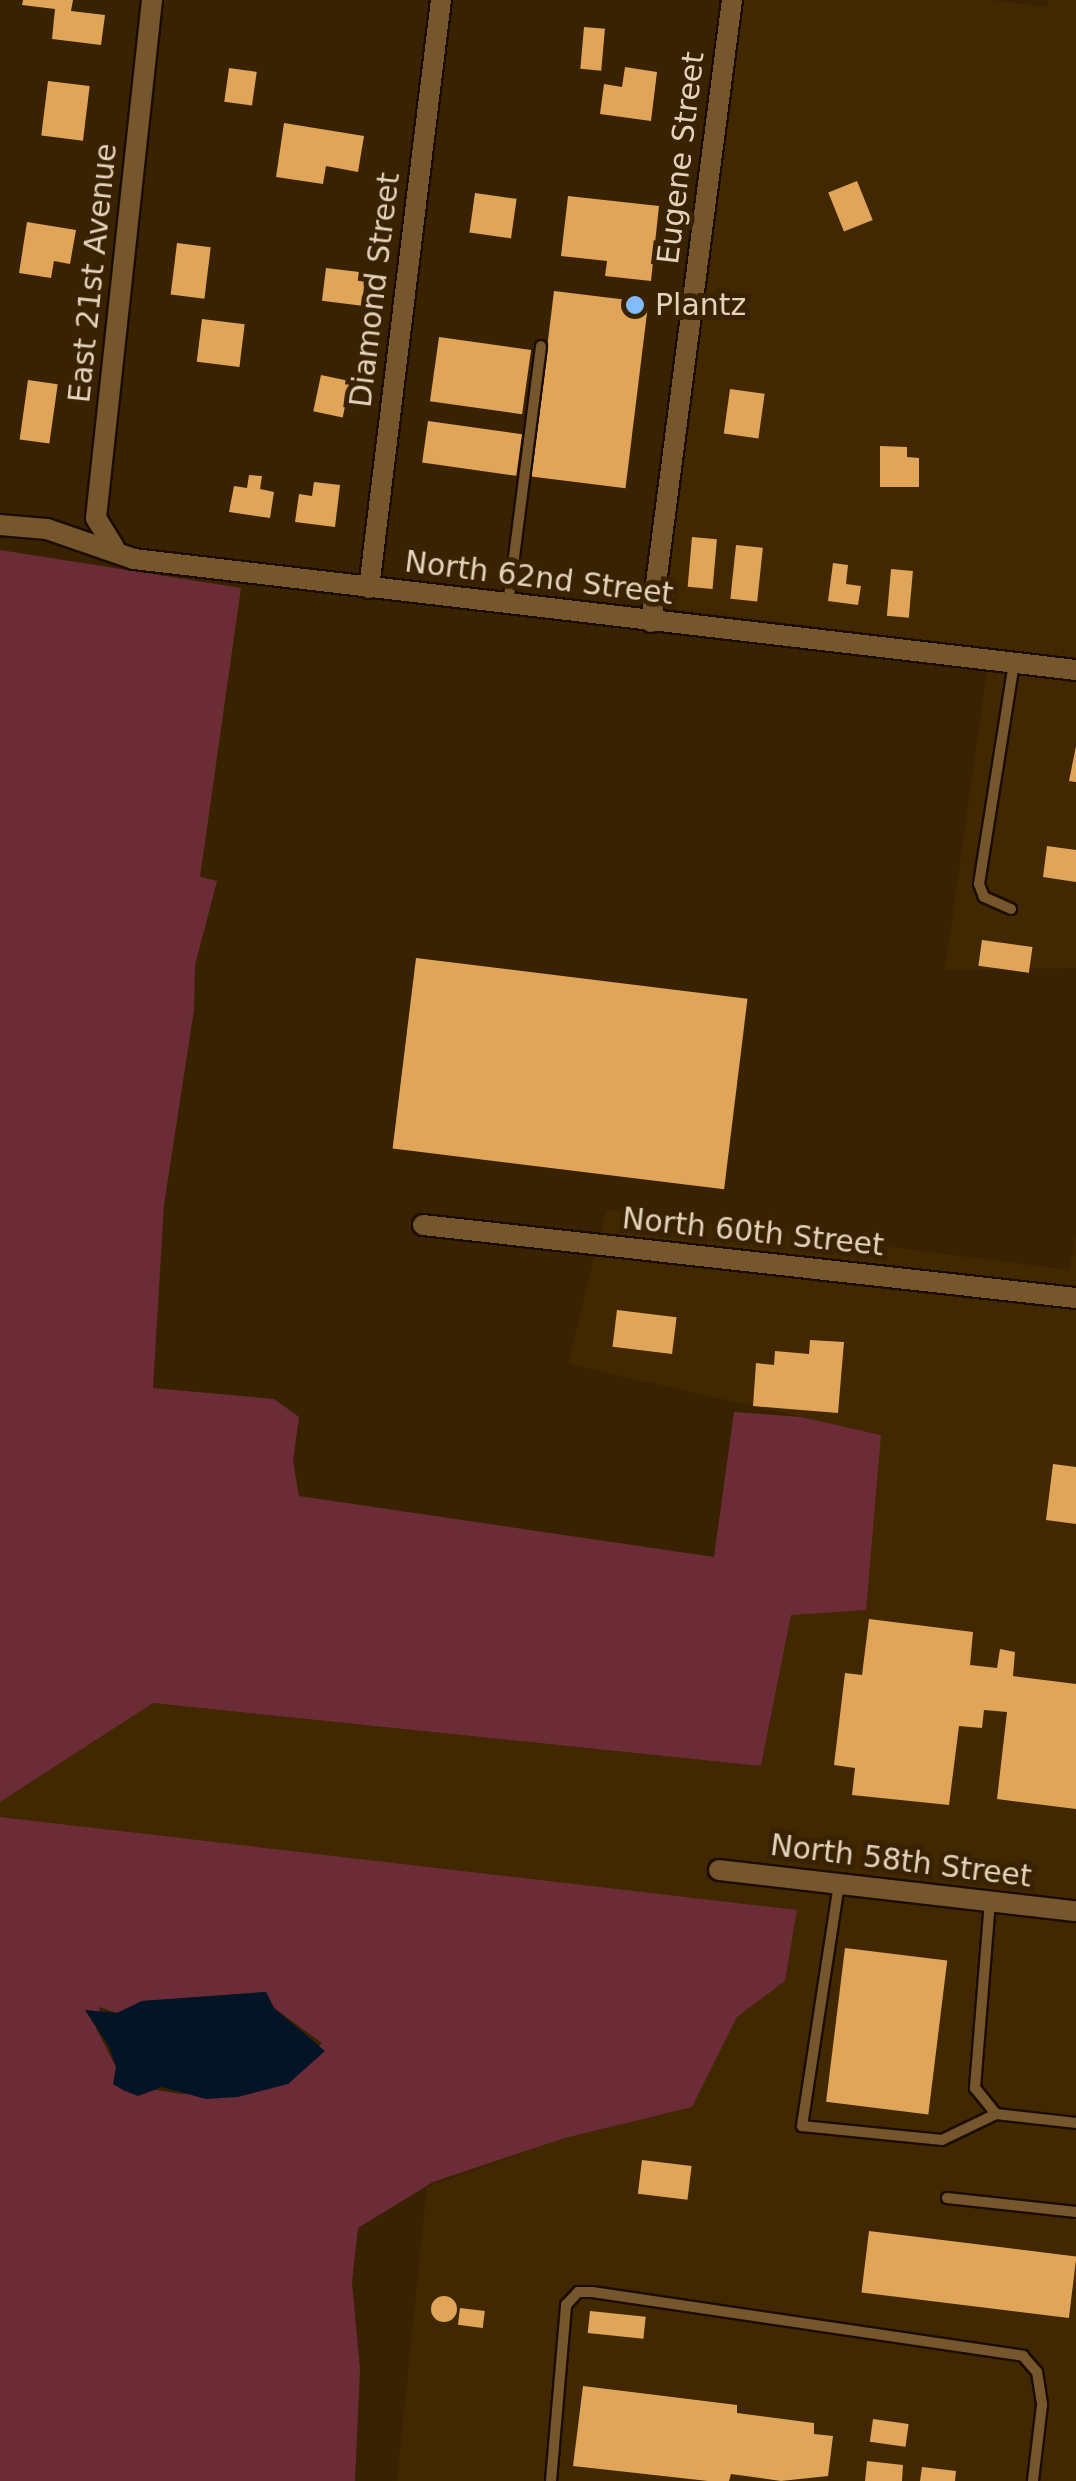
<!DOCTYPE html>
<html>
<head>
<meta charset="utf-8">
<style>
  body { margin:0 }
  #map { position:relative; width:1076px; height:2481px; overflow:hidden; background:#382201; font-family:"DejaVu Sans",sans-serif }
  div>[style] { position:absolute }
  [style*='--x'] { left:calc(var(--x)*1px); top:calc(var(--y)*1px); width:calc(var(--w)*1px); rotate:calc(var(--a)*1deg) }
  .built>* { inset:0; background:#422800 }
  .green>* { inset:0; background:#6c2c37 }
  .water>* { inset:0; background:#031427 }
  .building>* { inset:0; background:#e0a559; transform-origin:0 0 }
  .round { border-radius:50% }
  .roads { filter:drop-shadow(2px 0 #1c0c00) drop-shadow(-2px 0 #1c0c00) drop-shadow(0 2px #1c0c00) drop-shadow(0 -2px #1c0c00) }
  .lane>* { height:10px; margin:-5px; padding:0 5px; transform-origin:5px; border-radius:5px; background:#76562c }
  .street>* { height:20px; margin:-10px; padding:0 10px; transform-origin:10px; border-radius:10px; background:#76562c }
  .dots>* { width:28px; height:28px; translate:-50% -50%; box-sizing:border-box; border:5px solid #382201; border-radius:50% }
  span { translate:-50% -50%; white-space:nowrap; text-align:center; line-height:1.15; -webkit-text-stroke:10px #382201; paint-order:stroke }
  .street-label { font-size:30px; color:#e4d2bc }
  .poi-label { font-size:30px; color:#e4d2bc }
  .left { translate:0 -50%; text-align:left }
</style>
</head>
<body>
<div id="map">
  <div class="built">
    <div style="clip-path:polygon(744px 0,991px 0,1047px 7px,1049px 0,1076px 0,1076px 659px,665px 608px)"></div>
    <div style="clip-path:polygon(987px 671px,1076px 681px,1076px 968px,945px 970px)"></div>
    <div style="clip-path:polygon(607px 1210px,1069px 1270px,1076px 1235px,1076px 1287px,601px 1234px)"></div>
    <div style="clip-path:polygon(595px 1255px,1076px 1309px,1076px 1900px,709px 1858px,706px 1879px,1076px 1922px,1076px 2481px,397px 2481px,427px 2187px,565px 2138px,692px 2107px,737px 2017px,785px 1981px,797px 1911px,0 1817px,0 1802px,153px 1703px,761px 1766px,791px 1615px,881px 1435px,568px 1364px)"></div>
  </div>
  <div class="green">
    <div style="clip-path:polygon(0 550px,241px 588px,200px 877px,217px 881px,195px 965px,194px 1010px,164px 1205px,153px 1388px,274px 1399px,299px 1417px,293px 1461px,299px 1496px,714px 1557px,734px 1412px,801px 1417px,881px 1435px,866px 1610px,791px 1615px,761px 1766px,153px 1703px,0 1802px)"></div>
    <div style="clip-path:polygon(evenodd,0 1817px,797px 1910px,785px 1981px,737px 2017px,692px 2107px,565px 2138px,433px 2182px,358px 2228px,352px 2282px,360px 2369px,355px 2481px,0 2481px,0 1817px,266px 1992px,274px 2008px,322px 2043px,288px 2084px,181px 2094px,150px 2089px,116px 2067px,96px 2028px,100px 2007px,117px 2013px,142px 2001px,266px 1992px)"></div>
  </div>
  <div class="water">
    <div style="clip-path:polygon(266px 1992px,274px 2008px,325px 2051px,288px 2084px,238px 2097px,206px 2099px,162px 2087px,138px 2096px,123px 2090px,113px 2084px,116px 2067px,109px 2047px,85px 2010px,117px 2013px,142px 2001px)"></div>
  </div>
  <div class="building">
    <div style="clip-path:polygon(23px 0,73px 0,71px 11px,105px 15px,101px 45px,52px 39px,55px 9px,22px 5px)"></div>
    <div style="left:584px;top:27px;width:21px;height:42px;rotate:5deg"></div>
    <div style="clip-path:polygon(625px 67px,657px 72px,651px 121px,600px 114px,604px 84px,622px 87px)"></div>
    <div style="left:229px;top:68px;width:28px;height:34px;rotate:8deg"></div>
    <div style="left:48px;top:81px;width:42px;height:55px;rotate:7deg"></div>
    <div style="clip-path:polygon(284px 123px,364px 136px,358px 172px,326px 166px,323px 184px,276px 177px)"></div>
    <div style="left:857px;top:181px;width:42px;height:31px;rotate:68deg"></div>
    <div style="left:475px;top:193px;width:42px;height:40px;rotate:8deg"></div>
    <div style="clip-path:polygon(568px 196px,659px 206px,651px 281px,605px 276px,607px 261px,561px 256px)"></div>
    <div style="clip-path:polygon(27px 222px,76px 230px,70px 264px,54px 261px,51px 278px,19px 273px)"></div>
    <div style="left:177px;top:243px;width:34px;height:52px;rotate:7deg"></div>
    <div style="left:326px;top:268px;width:40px;height:33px;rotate:7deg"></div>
    <div style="left:554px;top:291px;width:95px;height:187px;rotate:7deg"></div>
    <div style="left:202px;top:319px;width:43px;height:43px;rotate:7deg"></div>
    <div style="left:439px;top:337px;width:93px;height:65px;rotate:8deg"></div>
    <div style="left:321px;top:375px;width:30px;height:37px;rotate:12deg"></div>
    <div style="left:28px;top:380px;width:30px;height:60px;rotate:8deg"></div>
    <div style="left:730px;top:389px;width:35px;height:45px;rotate:8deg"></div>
    <div style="left:428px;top:421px;width:95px;height:42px;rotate:8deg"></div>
    <div style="clip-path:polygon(880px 446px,907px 447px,907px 457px,919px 458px,919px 487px,880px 487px)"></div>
    <div style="clip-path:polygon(249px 475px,262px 476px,260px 489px,274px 492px,270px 518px,229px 512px,234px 486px,247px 488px)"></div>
    <div style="clip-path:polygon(314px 482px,340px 485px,335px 527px,295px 522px,299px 494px,312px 496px)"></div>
    <div style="left:692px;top:537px;width:25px;height:50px;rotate:5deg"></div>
    <div style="left:736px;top:545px;width:27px;height:54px;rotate:6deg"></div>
    <div style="clip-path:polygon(833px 563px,848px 565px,846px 584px,861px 586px,858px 605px,828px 601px)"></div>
    <div style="left:891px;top:569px;width:22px;height:47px;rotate:5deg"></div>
    <div style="clip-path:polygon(1076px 746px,1076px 782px,1069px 781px)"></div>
    <div style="clip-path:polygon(1047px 846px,1076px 850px,1076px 882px,1043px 877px)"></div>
    <div style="left:982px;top:940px;width:51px;height:26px;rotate:8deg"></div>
    <div style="left:416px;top:958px;width:334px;height:192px;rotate:7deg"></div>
    <div style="left:617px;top:1310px;width:60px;height:37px;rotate:7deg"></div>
    <div style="clip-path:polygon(810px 1340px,844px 1342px,838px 1413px,753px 1406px,756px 1363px,774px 1365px,775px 1351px,809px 1354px)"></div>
    <div style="clip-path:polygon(1053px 1464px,1076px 1467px,1076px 1524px,1046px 1520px)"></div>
    <div style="clip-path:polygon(869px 1619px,973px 1632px,970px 1665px,997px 1668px,1000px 1649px,1015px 1652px,1013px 1676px,1076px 1684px,1076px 1809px,997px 1799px,1007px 1712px,984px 1710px,982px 1728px,959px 1726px,949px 1805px,852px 1795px,855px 1768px,834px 1765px,845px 1673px,862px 1675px)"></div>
    <div style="left:845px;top:1948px;width:103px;height:155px;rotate:7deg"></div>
    <div style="left:642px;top:2160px;width:50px;height:34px;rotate:7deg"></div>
    <div style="left:869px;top:2231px;width:209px;height:62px;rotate:7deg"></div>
    <div class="round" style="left:431px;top:2296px;width:26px;height:26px"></div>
    <div style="left:460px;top:2308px;width:25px;height:17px;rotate:7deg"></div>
    <div style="left:590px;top:2311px;width:56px;height:22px;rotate:6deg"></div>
    <div style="clip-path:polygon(583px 2386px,737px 2405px,737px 2413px,814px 2423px,814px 2434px,833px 2436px,828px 2476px,781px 2481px,731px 2474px,729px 2481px,708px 2481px,573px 2466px)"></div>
    <div style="left:873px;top:2419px;width:36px;height:23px;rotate:8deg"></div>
    <div style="clip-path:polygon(867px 2461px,903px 2465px,902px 2481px,865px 2481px)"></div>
    <div style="clip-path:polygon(922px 2467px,956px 2471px,955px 2481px,920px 2481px)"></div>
  </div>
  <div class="roads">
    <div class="lane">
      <div style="--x:508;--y:604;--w:260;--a:-82.7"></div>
      <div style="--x:1011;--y:909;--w:30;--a:-156"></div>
      <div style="--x:984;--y:897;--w:14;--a:-111"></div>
      <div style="--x:979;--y:884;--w:224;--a:-81"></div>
      <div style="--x:839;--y:1884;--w:245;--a:98.7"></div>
      <div style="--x:802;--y:2126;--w:141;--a:5.7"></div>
      <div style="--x:942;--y:2140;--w:60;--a:-25.7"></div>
      <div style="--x:990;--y:1901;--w:188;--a:94.6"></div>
      <div style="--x:975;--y:2088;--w:33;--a:51"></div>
      <div style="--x:996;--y:2114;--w:81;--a:6.4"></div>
      <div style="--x:947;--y:2198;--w:130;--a:6.2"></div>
      <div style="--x:551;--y:2481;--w:177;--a:-85.1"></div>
      <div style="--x:566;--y:2305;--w:18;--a:-47"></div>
      <div style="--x:578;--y:2292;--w:14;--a:0"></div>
      <div style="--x:592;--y:2292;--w:436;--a:8.4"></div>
      <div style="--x:1023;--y:2356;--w:21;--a:49"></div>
      <div style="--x:1037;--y:2372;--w:33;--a:81"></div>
      <div style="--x:1042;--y:2405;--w:77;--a:96.8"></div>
    </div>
    <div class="street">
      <div style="--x:0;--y:525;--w:47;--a:4.9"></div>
      <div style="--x:47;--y:529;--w:92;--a:19"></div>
      <div style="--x:134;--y:559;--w:949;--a:6.72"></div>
      <div style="--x:114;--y:547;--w:34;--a:-122"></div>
      <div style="--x:96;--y:518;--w:521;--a:-83.83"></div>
      <div style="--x:369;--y:588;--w:592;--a:-83.02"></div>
      <div style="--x:651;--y:622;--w:627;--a:-82.58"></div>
      <div style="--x:423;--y:1225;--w:657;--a:6.38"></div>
      <div style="--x:719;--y:1870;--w:359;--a:6.6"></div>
    </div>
  </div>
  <div class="dots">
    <div style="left:635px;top:305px;background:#83bcfb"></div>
  </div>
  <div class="street-label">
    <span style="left:681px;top:158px;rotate:-83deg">Eugene Street</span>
    <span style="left:93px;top:273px;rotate:-84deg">East 21st Avenue</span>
    <span style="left:375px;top:290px;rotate:-83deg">Diamond Street</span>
    <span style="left:539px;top:578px;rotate:7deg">North 62nd Street</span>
    <span style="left:753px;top:1232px;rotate:6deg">North 60th Street</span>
    <span style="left:901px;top:1861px;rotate:7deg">North 58th Street</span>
  </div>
  <div class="poi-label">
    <span class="left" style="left:655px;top:305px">Plantz</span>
  </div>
</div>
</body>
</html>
